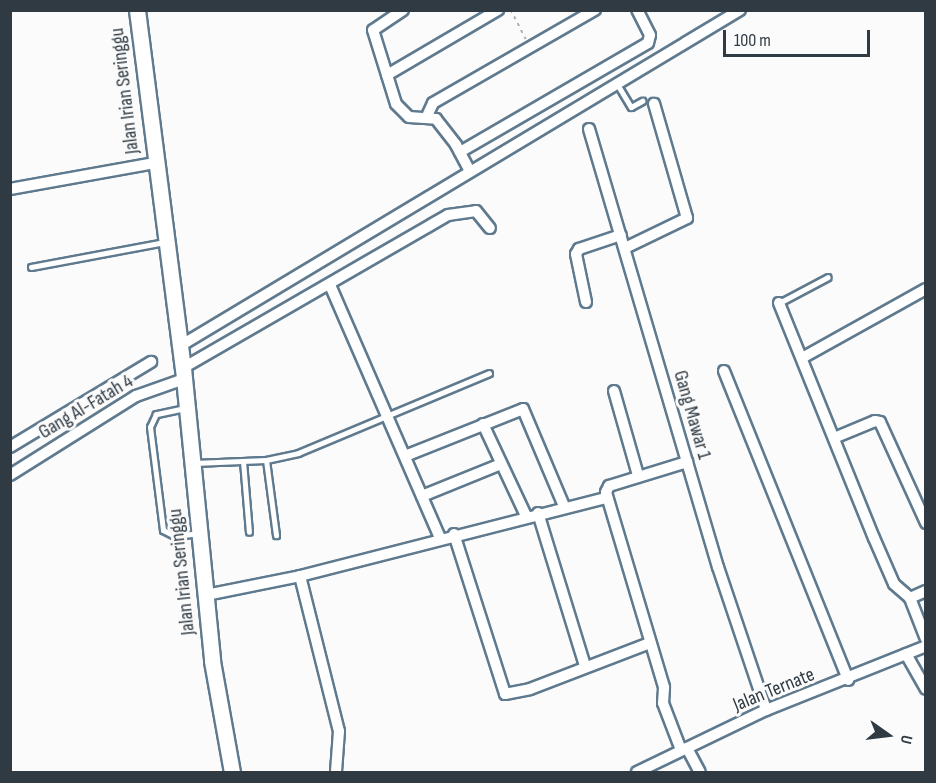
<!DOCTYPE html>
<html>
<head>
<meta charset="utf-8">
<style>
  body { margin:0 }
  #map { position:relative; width:936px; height:783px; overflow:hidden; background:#fbfbfb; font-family:"Sofia Sans Condensed",sans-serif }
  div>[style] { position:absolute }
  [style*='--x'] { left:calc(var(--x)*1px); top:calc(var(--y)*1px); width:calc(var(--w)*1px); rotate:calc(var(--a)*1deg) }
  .path>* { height:1.5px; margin-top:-0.75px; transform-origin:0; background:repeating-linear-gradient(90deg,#aeb2b5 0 3px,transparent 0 7.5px) }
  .roads { filter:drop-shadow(2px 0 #5f7a8e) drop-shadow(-2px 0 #5f7a8e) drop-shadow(0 2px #5f7a8e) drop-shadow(0 -2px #5f7a8e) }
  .lane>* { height:5px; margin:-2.5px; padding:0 2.5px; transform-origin:2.5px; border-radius:2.5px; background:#fff }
  .street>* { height:10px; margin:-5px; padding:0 5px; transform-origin:5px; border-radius:5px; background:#fff }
  .secondary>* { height:15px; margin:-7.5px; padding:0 7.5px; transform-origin:7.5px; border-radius:7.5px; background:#fff }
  span { translate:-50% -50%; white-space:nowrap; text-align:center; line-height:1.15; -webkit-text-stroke:6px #fbfbfb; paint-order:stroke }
  .street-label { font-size:20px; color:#2f3a43 }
  .frame { position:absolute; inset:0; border:12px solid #2f3a43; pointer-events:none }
  .north { position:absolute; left:858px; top:705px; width:60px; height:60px; -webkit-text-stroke:4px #fbfbfb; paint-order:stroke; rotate:104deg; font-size:16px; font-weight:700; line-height:24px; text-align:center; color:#2f3a43 }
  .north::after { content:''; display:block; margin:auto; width:21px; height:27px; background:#2f3a43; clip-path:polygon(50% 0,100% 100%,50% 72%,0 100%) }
  .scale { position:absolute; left:723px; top:30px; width:147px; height:27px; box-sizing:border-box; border:3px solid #2f3a43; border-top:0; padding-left:8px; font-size:18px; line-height:21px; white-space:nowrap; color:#2f3a43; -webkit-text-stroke:4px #fbfbfb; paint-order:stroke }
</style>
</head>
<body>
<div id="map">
  <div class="path">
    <div style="--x:511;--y:10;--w:33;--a:63"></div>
  </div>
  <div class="roads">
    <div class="lane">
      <div style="--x:617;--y:84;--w:27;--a:59"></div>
      <div style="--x:631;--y:107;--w:13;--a:-29"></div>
      <div style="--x:31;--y:267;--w:136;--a:-10.6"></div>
      <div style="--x:779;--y:303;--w:55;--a:-28"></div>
      <div style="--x:185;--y:408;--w:30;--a:168"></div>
      <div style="--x:156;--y:414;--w:14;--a:115"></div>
      <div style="--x:150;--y:427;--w:104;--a:82.8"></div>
      <div style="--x:163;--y:530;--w:13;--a:27"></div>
      <div style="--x:175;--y:536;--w:23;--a:-7"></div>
      <div style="--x:266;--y:460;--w:76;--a:82.4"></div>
      <div style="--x:243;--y:461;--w:71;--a:85.2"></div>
      <div style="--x:194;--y:463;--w:72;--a:-2.4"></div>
      <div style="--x:266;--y:460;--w:33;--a:-12"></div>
      <div style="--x:298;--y:453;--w:207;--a:-22.7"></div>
    </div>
    <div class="street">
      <div style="--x:403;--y:10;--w:36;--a:146"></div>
      <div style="--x:373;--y:30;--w:77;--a:72.7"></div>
      <div style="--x:396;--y:104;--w:18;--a:45"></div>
      <div style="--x:409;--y:117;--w:27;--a:4"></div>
      <div style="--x:436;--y:119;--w:33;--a:52"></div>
      <div style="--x:456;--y:145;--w:30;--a:62"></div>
      <div style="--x:387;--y:75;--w:129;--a:-30.4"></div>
      <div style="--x:427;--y:116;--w:14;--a:-65"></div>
      <div style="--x:433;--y:103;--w:187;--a:-29.9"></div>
      <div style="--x:589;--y:129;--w:457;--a:73.6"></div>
      <div style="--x:718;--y:567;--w:151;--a:71.4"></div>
      <div style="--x:460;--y:152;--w:217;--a:-30.1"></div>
      <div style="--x:648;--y:43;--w:8;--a:-76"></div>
      <div style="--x:650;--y:35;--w:28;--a:-117"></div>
      <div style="--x:10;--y:189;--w:147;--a:-10.2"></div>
      <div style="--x:625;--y:248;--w:69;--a:-25.8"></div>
      <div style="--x:687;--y:218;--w:119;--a:-106.1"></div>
      <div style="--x:330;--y:285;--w:276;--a:66.5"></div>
      <div style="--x:586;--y:302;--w:49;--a:-101.8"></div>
      <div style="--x:576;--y:254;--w:6;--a:-59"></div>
      <div style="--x:579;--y:249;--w:44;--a:-18.4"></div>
      <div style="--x:779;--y:303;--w:253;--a:68"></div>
      <div style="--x:874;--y:538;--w:50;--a:66.5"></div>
      <div style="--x:894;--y:584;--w:21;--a:41"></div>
      <div style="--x:910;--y:598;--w:44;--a:68.7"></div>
      <div style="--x:180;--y:346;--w:653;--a:-30.96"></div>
      <div style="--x:802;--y:358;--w:142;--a:-29.1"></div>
      <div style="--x:183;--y:368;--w:306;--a:-30"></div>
      <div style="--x:448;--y:215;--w:28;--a:-8"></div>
      <div style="--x:476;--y:211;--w:22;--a:51"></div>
      <div style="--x:724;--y:371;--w:333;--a:68.1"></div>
      <div style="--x:614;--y:391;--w:87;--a:74.1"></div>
      <div style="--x:483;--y:424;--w:102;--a:64.9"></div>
      <div style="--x:834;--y:438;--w:44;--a:-22.5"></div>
      <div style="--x:875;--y:421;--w:5;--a:11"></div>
      <div style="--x:880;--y:422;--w:111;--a:65.5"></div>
      <div style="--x:10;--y:447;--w:165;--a:-31.1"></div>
      <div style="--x:405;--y:456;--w:127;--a:-21.7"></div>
      <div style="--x:523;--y:409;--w:105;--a:67.1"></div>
      <div style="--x:10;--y:475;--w:149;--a:-32.1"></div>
      <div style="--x:136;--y:396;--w:51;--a:-19.5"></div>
      <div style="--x:422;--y:496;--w:85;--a:-22.1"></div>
      <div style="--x:538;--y:513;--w:160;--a:72.9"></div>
      <div style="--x:454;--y:534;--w:168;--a:72.3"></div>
      <div style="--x:505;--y:694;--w:25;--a:-11"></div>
      <div style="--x:530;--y:689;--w:129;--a:-21"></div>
      <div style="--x:300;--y:576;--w:160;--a:75.9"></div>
      <div style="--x:339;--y:731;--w:41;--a:94.2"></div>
      <div style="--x:206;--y:595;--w:96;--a:-11.4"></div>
      <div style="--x:300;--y:576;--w:317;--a:-14.3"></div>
      <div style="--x:910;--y:598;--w:17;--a:-24"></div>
      <div style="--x:906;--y:654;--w:40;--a:60.3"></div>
      <div style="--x:687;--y:748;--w:27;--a:62"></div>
      <div style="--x:681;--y:750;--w:50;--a:-111"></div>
      <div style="--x:663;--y:703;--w:16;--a:-86"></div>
      <div style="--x:664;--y:687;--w:203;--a:-106.6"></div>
      <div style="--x:606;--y:492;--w:7;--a:-63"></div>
      <div style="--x:609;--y:486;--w:82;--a:-17.1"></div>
      <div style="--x:637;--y:772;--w:143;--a:-25.7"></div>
      <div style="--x:766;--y:710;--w:172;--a:-21.8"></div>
    </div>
    <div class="secondary">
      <div style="--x:137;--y:10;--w:361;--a:82.7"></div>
      <div style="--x:183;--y:368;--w:294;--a:84.3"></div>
      <div style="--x:212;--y:661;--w:113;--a:79.8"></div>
    </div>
  </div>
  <div class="street-label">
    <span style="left:125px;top:91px;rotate:-97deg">Jalan Irian Seringgu</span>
    <span style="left:86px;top:407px;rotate:-31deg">Gang Al-Fatah 4</span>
    <span style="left:692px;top:415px;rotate:74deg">Gang Mawar 1</span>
    <span style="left:182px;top:572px;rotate:-96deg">Jalan Irian Seringgu</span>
    <span style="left:774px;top:690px;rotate:-22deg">Jalan Ternate</span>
  </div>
  <div class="frame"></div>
  <div class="north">U</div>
  <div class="scale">100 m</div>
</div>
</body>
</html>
